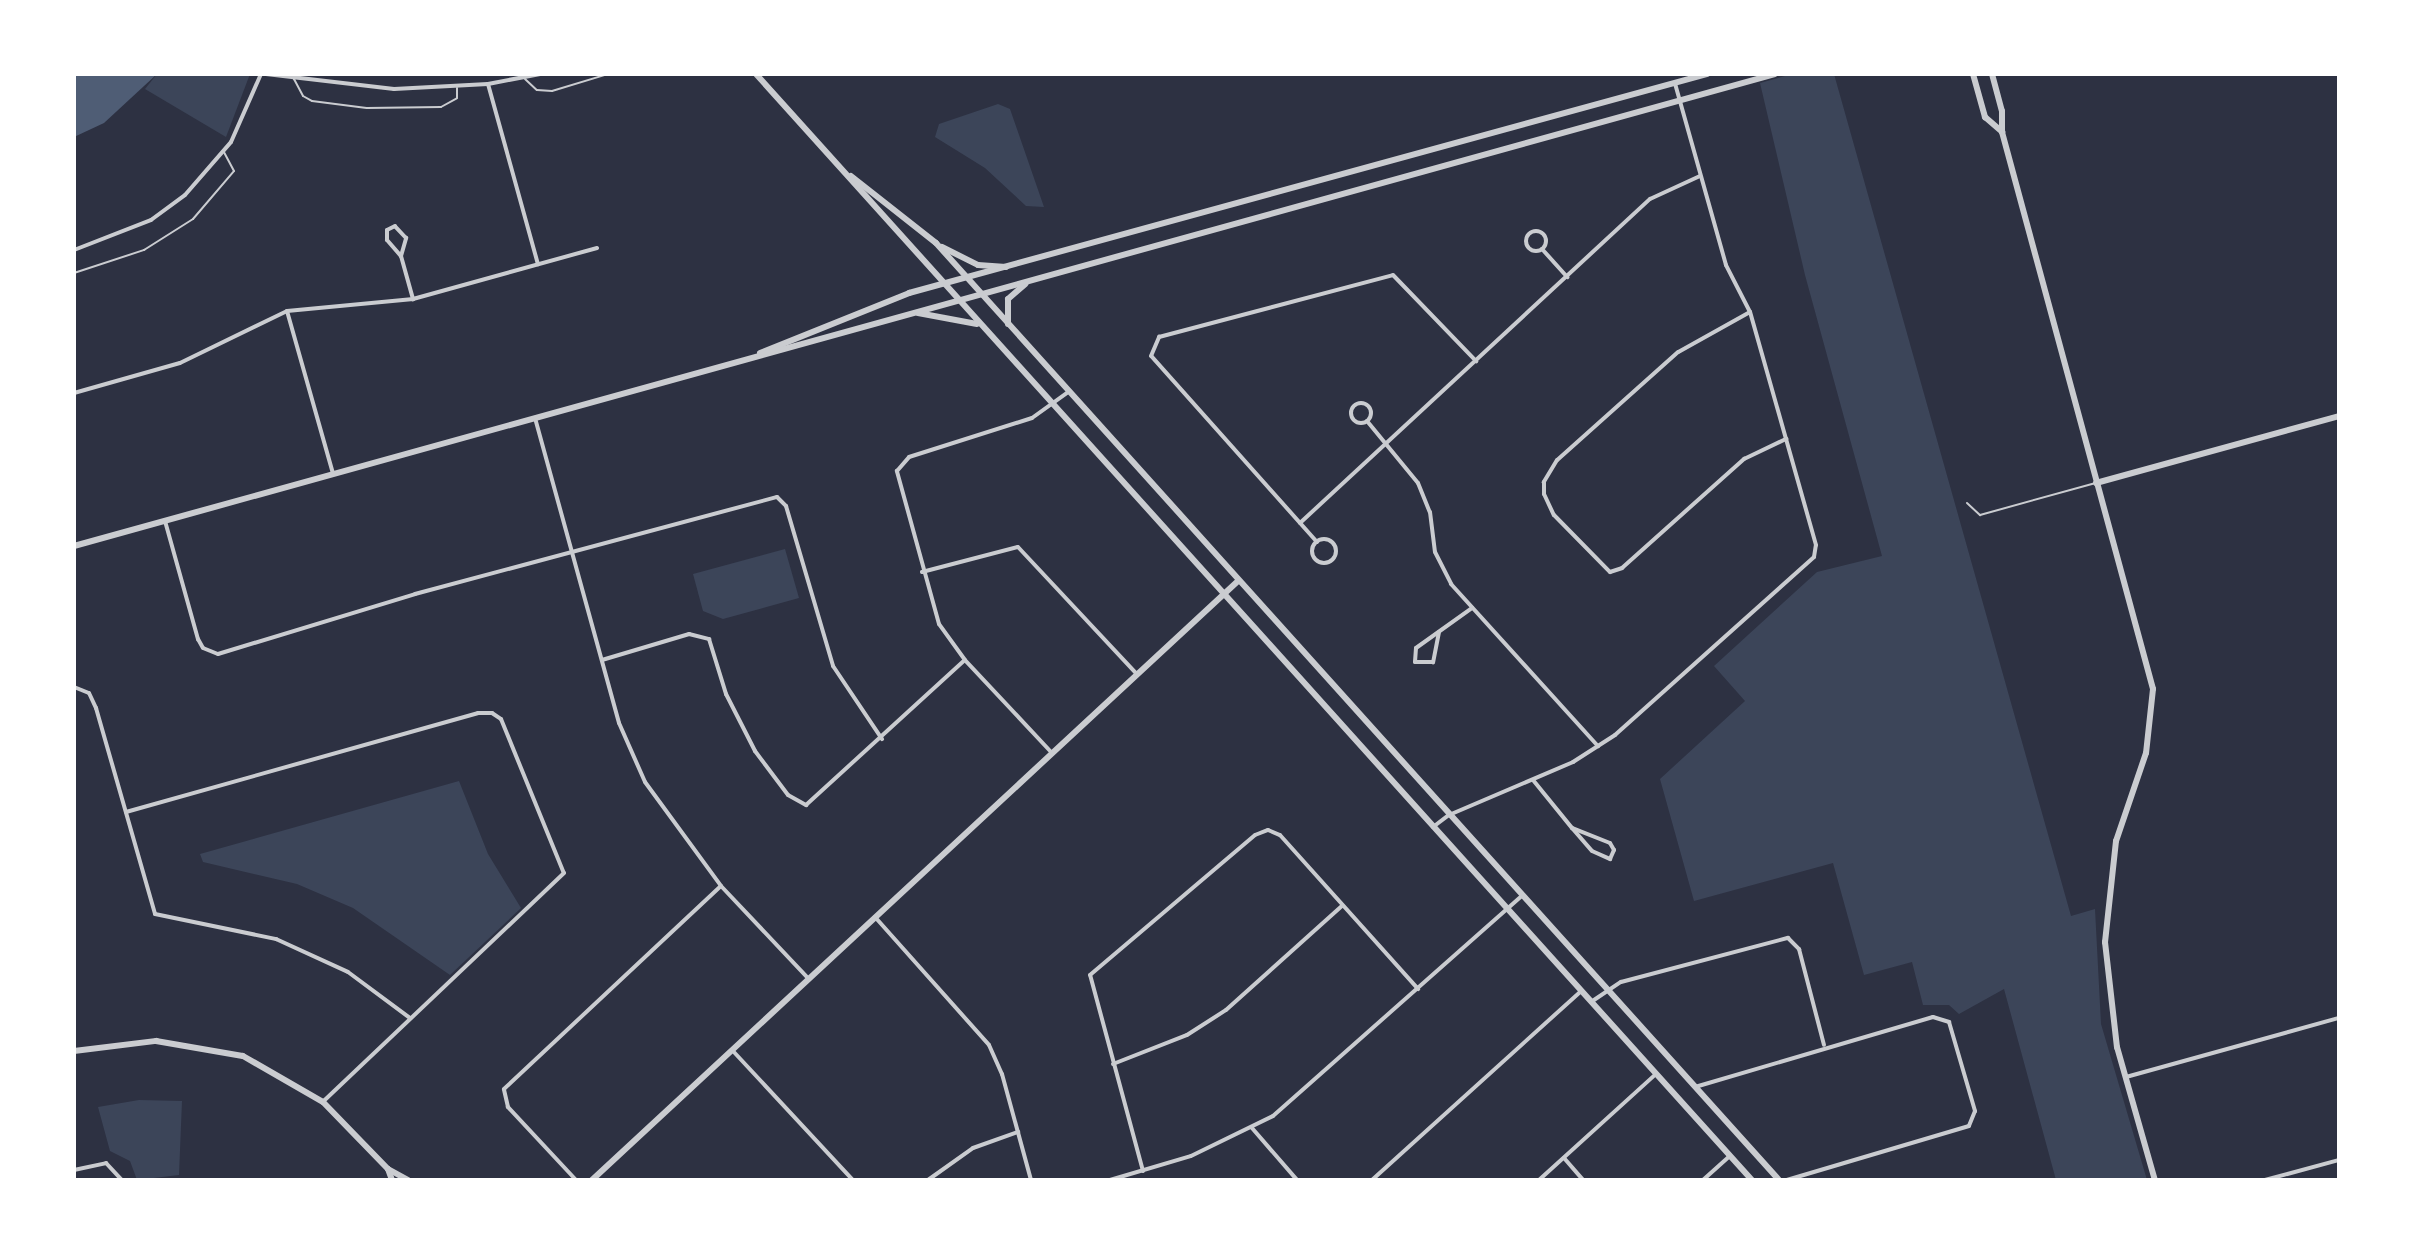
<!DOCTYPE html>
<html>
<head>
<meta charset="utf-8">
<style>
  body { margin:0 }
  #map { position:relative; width:2413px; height:1254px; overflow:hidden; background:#2d3142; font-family:"Fira Sans",sans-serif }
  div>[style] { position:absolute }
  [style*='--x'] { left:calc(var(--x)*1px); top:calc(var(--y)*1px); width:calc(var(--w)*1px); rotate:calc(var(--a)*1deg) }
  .green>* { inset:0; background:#3c4559 }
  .water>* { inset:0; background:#4f5d75 }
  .service>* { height:2px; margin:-1px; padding:0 1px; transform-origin:1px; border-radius:1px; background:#caccd0 }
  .minor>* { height:4px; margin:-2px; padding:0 2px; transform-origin:2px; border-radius:2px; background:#caccd0 }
  .minor>.ring { margin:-2px; padding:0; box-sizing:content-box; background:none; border:4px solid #caccd0; border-radius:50% }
  .tertiary>* { height:6px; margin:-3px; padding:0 3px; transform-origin:3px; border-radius:3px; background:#caccd0 }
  span { translate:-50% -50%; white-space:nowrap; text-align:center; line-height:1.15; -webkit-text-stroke:8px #fff; paint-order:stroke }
  .frame { position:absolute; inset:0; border:76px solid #fff; pointer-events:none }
</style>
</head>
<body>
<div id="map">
  <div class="green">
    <div style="clip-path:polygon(157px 74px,250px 74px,226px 137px,145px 89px)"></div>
    <div style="clip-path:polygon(1792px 74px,1834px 74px,2071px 916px,2095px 909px,2101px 1024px,2147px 1180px,2056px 1180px,2004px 989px,1959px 1014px,1949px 1005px,1923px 1005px,1912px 962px,1864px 975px,1833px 863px,1694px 901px,1660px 779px,1745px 701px,1714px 666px,1817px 572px,1882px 556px,1805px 275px,1760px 83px)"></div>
    <div style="clip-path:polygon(998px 104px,1010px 109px,1044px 207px,1026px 206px,985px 168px,935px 137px,939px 124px)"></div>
    <div style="clip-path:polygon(785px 549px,799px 598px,723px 619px,703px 611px,693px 574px)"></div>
    <div style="clip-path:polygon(459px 781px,488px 854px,521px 908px,450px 975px,353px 908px,297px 884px,203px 862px,200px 854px)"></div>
    <div style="clip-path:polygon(139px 1100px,182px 1101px,179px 1175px,137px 1180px,130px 1161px,110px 1151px,98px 1107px)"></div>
  </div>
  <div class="water">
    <div style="clip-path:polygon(74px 74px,157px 74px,104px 123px,74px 137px)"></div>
  </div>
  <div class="service">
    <div style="--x:300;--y:74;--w:8;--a:140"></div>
    <div style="--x:294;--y:79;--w:19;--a:62"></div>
    <div style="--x:303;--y:96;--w:10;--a:29"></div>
    <div style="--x:312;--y:101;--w:55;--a:7.3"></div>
    <div style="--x:367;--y:108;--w:74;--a:-0.8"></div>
    <div style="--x:441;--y:107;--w:18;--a:-29"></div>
    <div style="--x:457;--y:98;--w:10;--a:-90"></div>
    <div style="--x:525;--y:79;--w:16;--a:43"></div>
    <div style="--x:537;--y:90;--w:15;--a:4"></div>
    <div style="--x:552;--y:91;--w:59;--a:-16.9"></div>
    <div style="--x:74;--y:273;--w:74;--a:-18.2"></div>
    <div style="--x:144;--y:250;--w:58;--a:-32.3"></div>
    <div style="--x:193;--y:219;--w:63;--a:-49.5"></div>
    <div style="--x:234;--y:171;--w:21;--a:-118"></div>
    <div style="--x:1967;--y:503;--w:18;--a:43"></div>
    <div style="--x:1980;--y:515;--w:119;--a:-15.5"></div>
  </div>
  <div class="minor">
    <div style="--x:266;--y:74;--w:129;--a:6.7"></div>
    <div style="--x:394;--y:89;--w:94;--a:-3"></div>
    <div style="--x:488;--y:84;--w:53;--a:-10.9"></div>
    <div style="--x:488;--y:84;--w:187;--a:74.5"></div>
    <div class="ring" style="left:1526px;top:231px;width:16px;height:16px"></div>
    <div style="--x:1542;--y:249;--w:38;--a:48"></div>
    <div style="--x:74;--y:250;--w:83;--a:-21.3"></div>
    <div style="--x:151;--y:220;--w:42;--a:-36.3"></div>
    <div style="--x:185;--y:195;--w:70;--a:-49"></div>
    <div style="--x:231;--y:142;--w:74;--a:-66.2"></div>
    <div style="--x:401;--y:256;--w:19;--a:-74"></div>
    <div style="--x:406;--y:238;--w:16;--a:-133"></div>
    <div style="--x:395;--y:226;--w:9;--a:153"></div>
    <div style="--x:387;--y:230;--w:10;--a:90"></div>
    <div style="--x:387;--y:240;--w:21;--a:49"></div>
    <div style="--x:401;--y:256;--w:45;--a:74.4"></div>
    <div style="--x:287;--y:311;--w:169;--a:74.2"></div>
    <div style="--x:1750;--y:312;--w:82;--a:150.9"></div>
    <div style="--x:1678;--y:352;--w:162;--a:138.2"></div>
    <div style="--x:1557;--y:460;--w:26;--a:121"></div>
    <div style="--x:1544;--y:482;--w:12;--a:90"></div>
    <div style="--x:1544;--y:494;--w:23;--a:65"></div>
    <div style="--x:1554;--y:515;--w:80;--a:45.5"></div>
    <div style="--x:1610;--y:572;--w:13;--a:-18"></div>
    <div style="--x:1622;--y:568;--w:164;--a:-41.8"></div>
    <div style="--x:1744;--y:459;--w:47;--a:-25.5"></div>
    <div style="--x:74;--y:393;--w:110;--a:-15.8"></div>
    <div style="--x:180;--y:363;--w:119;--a:-25.9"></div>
    <div style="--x:287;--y:311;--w:127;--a:-5.4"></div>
    <div style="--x:413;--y:299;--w:191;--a:-15.5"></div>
    <div class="ring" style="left:1351px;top:403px;width:16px;height:16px"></div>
    <div style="--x:535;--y:418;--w:316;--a:74.6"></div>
    <div style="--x:619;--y:723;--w:64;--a:66.2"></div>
    <div style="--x:645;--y:782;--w:129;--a:53.8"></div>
    <div style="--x:721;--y:886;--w:128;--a:46.6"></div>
    <div style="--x:1367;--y:421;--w:80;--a:50.6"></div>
    <div style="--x:1418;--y:483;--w:31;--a:68"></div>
    <div style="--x:1430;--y:512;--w:40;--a:82.9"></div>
    <div style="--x:1435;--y:552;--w:36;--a:63"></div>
    <div style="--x:1451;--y:584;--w:219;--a:47.8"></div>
    <div style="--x:165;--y:521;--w:123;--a:74.4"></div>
    <div style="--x:198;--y:639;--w:10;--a:61"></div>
    <div style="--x:203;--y:648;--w:16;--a:22"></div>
    <div style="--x:218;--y:654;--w:206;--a:-16.9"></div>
    <div style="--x:415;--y:594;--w:375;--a:-15"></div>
    <div style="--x:777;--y:497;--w:13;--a:45"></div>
    <div style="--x:786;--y:506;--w:167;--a:73.6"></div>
    <div style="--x:833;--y:666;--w:88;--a:56.1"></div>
    <div style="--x:1300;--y:523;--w:477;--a:-42.8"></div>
    <div style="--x:1650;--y:199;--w:55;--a:-24.7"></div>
    <div class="ring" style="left:1312px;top:539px;width:20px;height:20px"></div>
    <div style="--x:1317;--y:542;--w:249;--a:-131.7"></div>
    <div style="--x:1151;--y:356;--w:21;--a:-67"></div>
    <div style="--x:1159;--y:337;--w:242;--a:-14.8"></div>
    <div style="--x:1393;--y:275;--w:120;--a:46"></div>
    <div style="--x:922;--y:572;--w:99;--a:-14.6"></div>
    <div style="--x:1018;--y:547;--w:174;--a:46.9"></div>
    <div style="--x:1439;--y:632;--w:31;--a:101"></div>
    <div style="--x:1433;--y:662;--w:18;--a:180"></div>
    <div style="--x:1415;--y:662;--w:14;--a:-86"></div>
    <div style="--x:1416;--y:648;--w:69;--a:-35.5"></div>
    <div style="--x:602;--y:660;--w:91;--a:-16.6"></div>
    <div style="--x:689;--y:634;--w:21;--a:14"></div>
    <div style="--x:709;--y:639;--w:58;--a:72.8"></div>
    <div style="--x:726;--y:694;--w:64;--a:63"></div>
    <div style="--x:755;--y:751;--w:55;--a:53.1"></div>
    <div style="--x:788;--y:795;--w:21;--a:29"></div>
    <div style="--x:806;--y:805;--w:215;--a:-42.4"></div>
    <div style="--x:74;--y:687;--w:16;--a:22"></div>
    <div style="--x:89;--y:693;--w:17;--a:65"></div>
    <div style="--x:96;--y:708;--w:214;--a:74"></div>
    <div style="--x:155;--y:914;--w:124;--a:11.7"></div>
    <div style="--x:276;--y:939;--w:79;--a:24.6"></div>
    <div style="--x:348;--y:972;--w:77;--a:36.6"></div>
    <div style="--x:1052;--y:753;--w:127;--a:-133.1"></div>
    <div style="--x:965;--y:660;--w:44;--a:-125.8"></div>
    <div style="--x:939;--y:624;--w:159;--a:-105.4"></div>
    <div style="--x:897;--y:471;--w:18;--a:-49"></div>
    <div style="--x:909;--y:457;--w:129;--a:-17.6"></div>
    <div style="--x:1032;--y:418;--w:44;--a:-35.8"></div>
    <div style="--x:1533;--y:780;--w:62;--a:50.9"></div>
    <div style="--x:1572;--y:828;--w:30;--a:49"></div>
    <div style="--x:1592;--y:851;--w:20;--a:24"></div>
    <div style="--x:1610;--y:859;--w:10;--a:-66"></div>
    <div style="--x:1614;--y:850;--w:8;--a:-120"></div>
    <div style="--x:1610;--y:843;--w:41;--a:-158.5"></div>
    <div style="--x:126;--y:812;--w:366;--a:-15.7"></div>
    <div style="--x:478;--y:713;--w:14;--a:0"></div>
    <div style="--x:492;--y:713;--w:11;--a:34"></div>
    <div style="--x:501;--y:719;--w:166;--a:67.8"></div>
    <div style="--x:564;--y:873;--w:332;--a:136.5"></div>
    <div style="--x:1433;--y:827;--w:20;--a:-37"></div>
    <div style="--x:1449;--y:815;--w:135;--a:-23.1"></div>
    <div style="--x:1573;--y:762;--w:50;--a:-32.7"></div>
    <div style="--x:1615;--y:735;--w:267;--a:-41.8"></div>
    <div style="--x:1814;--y:557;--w:12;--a:-81"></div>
    <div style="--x:1816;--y:545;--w:242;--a:-105.8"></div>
    <div style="--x:1750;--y:312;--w:53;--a:-117.1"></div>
    <div style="--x:1726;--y:265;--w:189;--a:-105.7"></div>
    <div style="--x:875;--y:917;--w:171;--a:48.3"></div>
    <div style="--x:989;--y:1045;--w:32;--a:66"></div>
    <div style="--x:1002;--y:1074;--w:110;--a:74.7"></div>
    <div style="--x:1591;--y:1002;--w:36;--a:-34"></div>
    <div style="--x:1621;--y:982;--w:173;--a:-14.8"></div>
    <div style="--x:1788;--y:938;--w:16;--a:45"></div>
    <div style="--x:1799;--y:949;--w:99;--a:75.4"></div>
    <div style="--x:732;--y:1050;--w:178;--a:47.1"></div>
    <div style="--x:1113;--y:1064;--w:79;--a:-21.4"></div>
    <div style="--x:1187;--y:1035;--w:46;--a:-32.7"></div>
    <div style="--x:1226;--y:1010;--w:156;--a:-41.9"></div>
    <div style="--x:2126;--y:1077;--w:221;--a:-15.5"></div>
    <div style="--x:1695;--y:1087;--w:248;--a:-16.4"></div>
    <div style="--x:1933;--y:1017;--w:17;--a:17"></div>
    <div style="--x:1949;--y:1022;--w:93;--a:73.7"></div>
    <div style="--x:1975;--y:1111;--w:16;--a:112"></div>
    <div style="--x:1969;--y:1126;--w:190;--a:163.5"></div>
    <div style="--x:1252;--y:1128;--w:69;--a:49.1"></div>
    <div style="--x:1564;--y:1158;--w:29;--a:49"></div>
    <div style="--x:74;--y:1170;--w:33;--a:-12"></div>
    <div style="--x:106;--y:1163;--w:23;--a:47"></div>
    <div style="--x:1143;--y:1171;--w:203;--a:-105.1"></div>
    <div style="--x:1090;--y:975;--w:216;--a:-40.3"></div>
    <div style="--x:1255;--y:835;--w:14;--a:-21"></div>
    <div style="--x:1268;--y:830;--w:13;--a:23"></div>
    <div style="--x:1280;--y:835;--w:207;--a:48.1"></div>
    <div style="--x:576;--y:1180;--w:100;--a:-133"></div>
    <div style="--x:508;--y:1107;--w:18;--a:-103"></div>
    <div style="--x:504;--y:1089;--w:297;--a:-43.1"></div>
    <div style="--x:928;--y:1180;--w:55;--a:-35.4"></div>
    <div style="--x:973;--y:1148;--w:48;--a:-19.6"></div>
    <div style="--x:1110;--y:1180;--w:84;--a:-16.5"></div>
    <div style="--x:1191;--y:1156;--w:91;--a:-26"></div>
    <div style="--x:1273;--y:1116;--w:332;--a:-41.5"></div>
    <div style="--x:1372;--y:1180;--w:282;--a:-42.1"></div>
    <div style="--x:1539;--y:1180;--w:158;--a:-42.2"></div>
    <div style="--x:1703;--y:1180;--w:36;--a:-42"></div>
    <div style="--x:2265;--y:1180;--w:77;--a:-15.1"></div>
  </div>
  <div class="tertiary">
    <div style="--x:756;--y:74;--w:1488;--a:48"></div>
    <div style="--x:1973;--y:74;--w:45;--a:74.4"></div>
    <div style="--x:1985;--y:117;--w:23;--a:41"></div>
    <div style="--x:1992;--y:74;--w:38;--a:75"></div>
    <div style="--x:2002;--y:111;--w:21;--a:90"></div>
    <div style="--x:2002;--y:132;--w:577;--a:74.83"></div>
    <div style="--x:2153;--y:689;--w:64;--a:96.2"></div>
    <div style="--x:2146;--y:753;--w:93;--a:108.8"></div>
    <div style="--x:2116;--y:841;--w:102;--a:96.2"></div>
    <div style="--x:2105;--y:942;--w:106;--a:83.5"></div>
    <div style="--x:2117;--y:1047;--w:138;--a:74.1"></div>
    <div style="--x:851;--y:176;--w:108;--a:38.2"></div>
    <div style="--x:936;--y:243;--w:1260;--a:48.02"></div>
    <div style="--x:942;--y:247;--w:40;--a:26.6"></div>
    <div style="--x:978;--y:265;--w:28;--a:4"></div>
    <div style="--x:918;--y:313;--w:60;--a:10.6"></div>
    <div style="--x:1008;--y:324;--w:25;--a:-90"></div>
    <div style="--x:1008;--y:299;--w:23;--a:-41"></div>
    <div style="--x:760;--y:353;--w:161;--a:-21.9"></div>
    <div style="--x:909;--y:293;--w:828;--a:-15.35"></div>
    <div style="--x:2096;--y:483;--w:252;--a:-15.4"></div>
    <div style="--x:74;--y:546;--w:1765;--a:-15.51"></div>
    <div style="--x:74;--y:1051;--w:83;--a:-7"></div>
    <div style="--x:156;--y:1041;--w:88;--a:9.8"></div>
    <div style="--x:243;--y:1056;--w:92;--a:29.9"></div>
    <div style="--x:323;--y:1102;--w:93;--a:45.9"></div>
    <div style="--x:388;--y:1169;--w:23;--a:29"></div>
    <div style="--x:388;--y:1169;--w:12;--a:70"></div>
    <div style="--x:592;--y:1180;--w:881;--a:-42.84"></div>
  </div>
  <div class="frame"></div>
</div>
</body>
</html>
